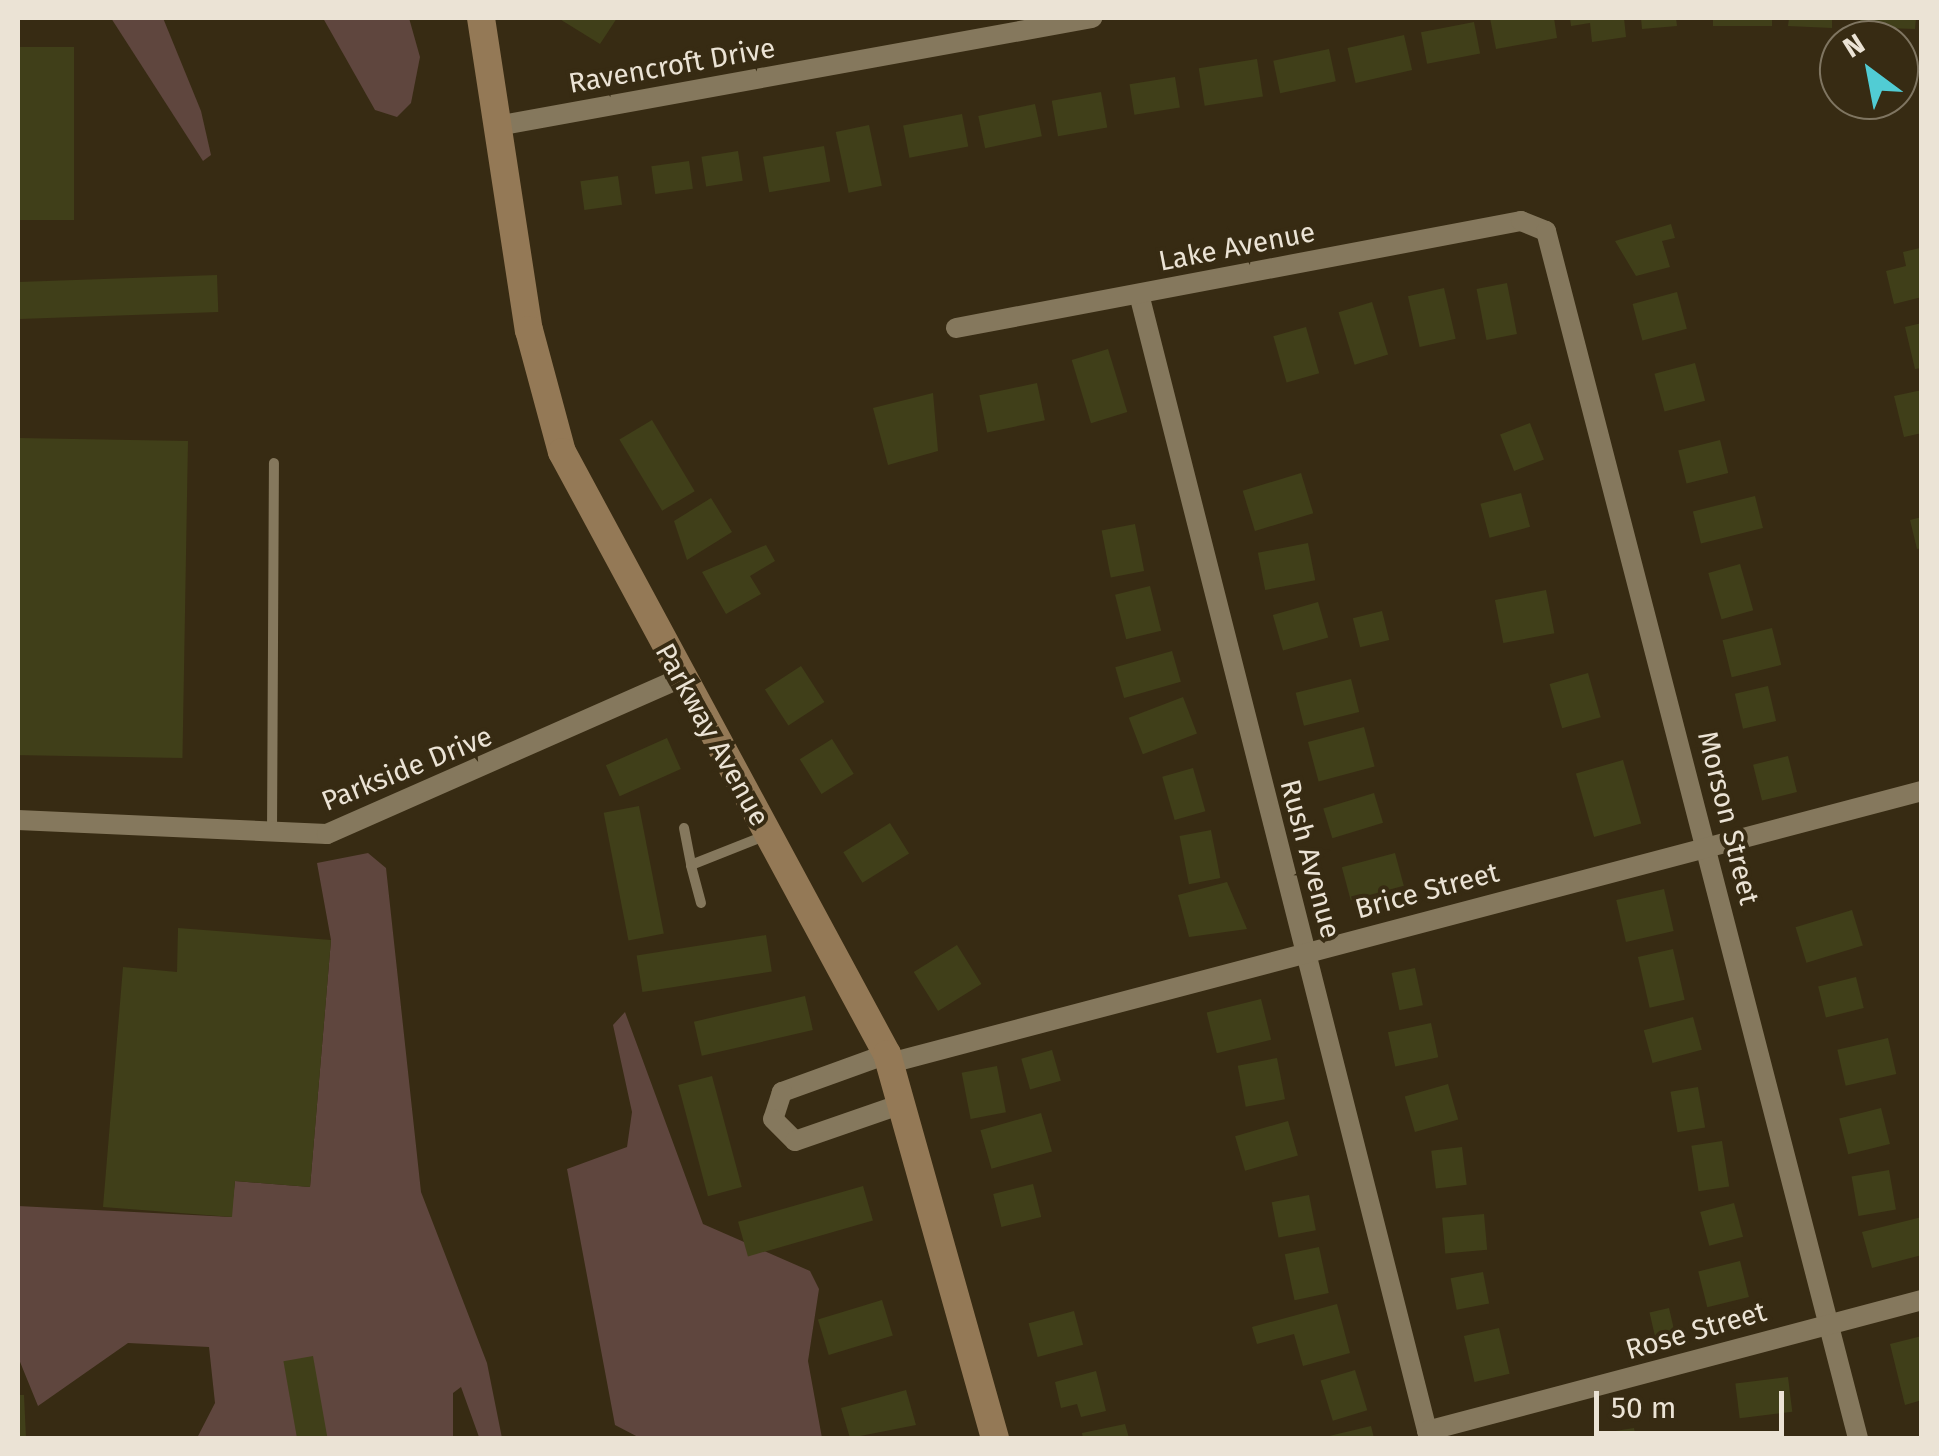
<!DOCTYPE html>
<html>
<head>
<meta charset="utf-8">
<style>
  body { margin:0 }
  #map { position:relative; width:1939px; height:1456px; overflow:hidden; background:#372b13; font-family:"Fira Sans",sans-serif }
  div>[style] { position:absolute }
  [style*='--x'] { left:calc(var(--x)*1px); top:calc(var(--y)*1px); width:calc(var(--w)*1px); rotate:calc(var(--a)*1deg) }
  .green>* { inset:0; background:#5f463e }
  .building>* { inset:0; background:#403f19; transform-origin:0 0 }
  .lane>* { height:10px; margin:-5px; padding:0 5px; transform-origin:5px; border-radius:5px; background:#85785d }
  .street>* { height:20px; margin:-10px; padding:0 10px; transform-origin:10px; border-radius:10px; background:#85785d }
  .secondary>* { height:28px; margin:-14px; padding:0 14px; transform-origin:14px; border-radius:14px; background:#947956 }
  span { translate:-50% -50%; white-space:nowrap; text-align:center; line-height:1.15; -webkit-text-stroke:8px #372b13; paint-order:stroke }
  .street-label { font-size:28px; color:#ebe3d5 }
  .frame { position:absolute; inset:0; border:20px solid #ebe3d5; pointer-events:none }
  .north { position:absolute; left:1819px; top:20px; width:100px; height:100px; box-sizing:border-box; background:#372b13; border:2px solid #7f7561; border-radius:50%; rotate:328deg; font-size:28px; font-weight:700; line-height:40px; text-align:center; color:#ebe3d5 }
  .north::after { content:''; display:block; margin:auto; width:35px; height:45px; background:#51ccd4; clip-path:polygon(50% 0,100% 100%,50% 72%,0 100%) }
  .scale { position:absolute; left:1594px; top:1391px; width:190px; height:45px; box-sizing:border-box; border:5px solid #ebe3d5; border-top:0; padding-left:12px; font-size:30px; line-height:35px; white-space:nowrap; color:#ebe3d5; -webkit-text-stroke:8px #372b13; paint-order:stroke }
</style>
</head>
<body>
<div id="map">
  <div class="green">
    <div style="clip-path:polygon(111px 18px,163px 18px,201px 111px,211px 155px,203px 161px)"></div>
    <div style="clip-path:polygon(323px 18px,409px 18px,420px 57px,411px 103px,397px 117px,375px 110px)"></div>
    <div style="clip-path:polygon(368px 853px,386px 868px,421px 1192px,487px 1363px,502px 1438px,479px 1437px,461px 1387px,453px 1393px,453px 1438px,197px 1438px,215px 1403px,209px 1347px,128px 1343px,38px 1406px,18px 1357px,18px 1206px,231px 1217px,235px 1181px,310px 1187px,331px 940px,317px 863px)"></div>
    <div style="clip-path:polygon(625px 1012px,703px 1224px,810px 1271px,819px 1289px,808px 1361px,822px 1438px,640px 1438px,615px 1425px,567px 1169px,627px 1147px,632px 1112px,613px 1025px)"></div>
  </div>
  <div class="building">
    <div style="clip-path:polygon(558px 18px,617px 18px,600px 44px)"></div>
    <div style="clip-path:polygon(1490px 18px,1554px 18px,1557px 38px,1496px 49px)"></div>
    <div style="clip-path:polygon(1570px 18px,1624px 18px,1626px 37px,1592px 42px,1590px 23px,1571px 26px)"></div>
    <div style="clip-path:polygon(1641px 18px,1676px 18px,1677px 26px,1642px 29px)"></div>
    <div style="left:1713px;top:18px;width:59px;height:8px"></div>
    <div style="clip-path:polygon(1789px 18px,1832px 18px,1832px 28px,1788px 26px)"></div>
    <div style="clip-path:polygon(1860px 18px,1916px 18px,1915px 29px,1860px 27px)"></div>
    <div style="left:1474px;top:22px;width:32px;height:54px;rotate:79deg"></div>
    <div style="left:1404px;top:35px;width:36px;height:58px;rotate:77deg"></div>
    <div style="left:18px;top:47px;width:56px;height:173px"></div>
    <div style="left:1329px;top:49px;width:33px;height:57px;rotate:78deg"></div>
    <div style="left:1257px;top:59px;width:38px;height:59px;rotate:81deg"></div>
    <div style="left:1175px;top:77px;width:31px;height:46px;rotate:81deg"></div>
    <div style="left:1101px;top:92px;width:36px;height:50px;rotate:80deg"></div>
    <div style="left:1035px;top:104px;width:33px;height:58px;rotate:78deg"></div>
    <div style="left:962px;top:114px;width:33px;height:60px;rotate:79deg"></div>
    <div style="left:869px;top:125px;width:62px;height:34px;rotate:78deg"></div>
    <div style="left:824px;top:146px;width:36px;height:62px;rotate:80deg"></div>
    <div style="left:738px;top:151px;width:30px;height:37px;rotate:81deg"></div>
    <div style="left:689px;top:161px;width:28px;height:38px;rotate:82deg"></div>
    <div style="left:618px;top:176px;width:29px;height:38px;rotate:82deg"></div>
    <div style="clip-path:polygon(1671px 224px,1675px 238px,1662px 241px,1670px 267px,1636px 276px,1615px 241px)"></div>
    <div style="clip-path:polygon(1920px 248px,1922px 297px,1894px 304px,1886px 271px,1906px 266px,1903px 252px)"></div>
    <div style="left:217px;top:275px;width:37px;height:199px;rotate:88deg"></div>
    <div style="left:1507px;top:283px;width:52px;height:31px;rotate:79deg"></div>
    <div style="left:1444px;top:288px;width:52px;height:37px;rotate:77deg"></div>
    <div style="left:1677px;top:292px;width:38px;height:46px;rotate:75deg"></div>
    <div style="left:1372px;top:302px;width:55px;height:35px;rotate:73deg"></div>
    <div style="clip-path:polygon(1922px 323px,1922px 368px,1915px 369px,1905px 327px)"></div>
    <div style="left:1306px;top:327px;width:48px;height:34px;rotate:74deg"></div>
    <div style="left:1108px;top:349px;width:66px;height:38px;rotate:73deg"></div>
    <div style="left:1695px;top:363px;width:39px;height:42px;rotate:75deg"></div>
    <div style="left:1037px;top:383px;width:38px;height:59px;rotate:78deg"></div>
    <div style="clip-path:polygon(1922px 390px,1922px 433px,1904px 437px,1894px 396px)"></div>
    <div style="clip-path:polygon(933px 393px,938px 451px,888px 465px,873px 408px)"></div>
    <div style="left:652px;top:420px;width:83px;height:38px;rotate:59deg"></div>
    <div style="left:1530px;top:423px;width:39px;height:32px;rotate:69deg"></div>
    <div style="left:18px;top:438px;width:170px;height:317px;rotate:1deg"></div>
    <div style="left:1720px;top:440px;width:34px;height:43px;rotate:76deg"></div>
    <div style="left:1301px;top:473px;width:42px;height:61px;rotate:73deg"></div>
    <div style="left:1521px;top:493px;width:35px;height:42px;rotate:75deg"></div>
    <div style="left:1755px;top:496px;width:33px;height:64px;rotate:76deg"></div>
    <div style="clip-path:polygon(711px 498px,732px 532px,687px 560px,674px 521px)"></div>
    <div style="clip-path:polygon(1922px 517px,1922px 548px,1917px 549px,1910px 520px)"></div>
    <div style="left:1135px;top:524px;width:48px;height:34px;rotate:79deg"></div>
    <div style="left:1308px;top:543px;width:38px;height:51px;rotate:79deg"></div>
    <div style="clip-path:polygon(766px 545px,775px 561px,750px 576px,761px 594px,726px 614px,702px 572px)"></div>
    <div style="left:1740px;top:564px;width:48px;height:33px;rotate:74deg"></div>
    <div style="left:1150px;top:586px;width:46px;height:36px;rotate:76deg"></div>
    <div style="left:1546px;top:590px;width:44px;height:52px;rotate:79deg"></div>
    <div style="left:1318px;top:602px;width:37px;height:47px;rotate:74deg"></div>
    <div style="left:1382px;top:611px;width:30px;height:30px;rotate:76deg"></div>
    <div style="left:1772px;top:628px;width:38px;height:51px;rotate:76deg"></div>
    <div style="left:1172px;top:651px;width:32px;height:59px;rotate:74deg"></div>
    <div style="left:801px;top:666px;width:43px;height:43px;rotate:57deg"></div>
    <div style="left:1588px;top:673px;width:46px;height:40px;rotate:74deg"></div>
    <div style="left:1351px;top:679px;width:34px;height:57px;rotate:76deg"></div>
    <div style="left:1768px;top:686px;width:36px;height:34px;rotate:77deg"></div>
    <div style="left:1183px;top:697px;width:39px;height:58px;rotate:69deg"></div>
    <div style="left:1364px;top:727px;width:41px;height:58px;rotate:75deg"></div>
    <div style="left:667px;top:738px;width:34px;height:67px;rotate:66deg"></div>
    <div style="left:832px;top:739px;width:41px;height:38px;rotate:58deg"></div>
    <div style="left:1788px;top:756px;width:37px;height:36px;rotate:76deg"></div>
    <div style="left:1623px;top:760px;width:66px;height:49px;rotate:74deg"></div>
    <div style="left:1193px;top:768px;width:45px;height:32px;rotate:74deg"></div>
    <div style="left:1374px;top:793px;width:31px;height:53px;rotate:73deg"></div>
    <div style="left:639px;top:806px;width:130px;height:36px;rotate:79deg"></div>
    <div style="left:890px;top:823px;width:36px;height:55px;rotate:58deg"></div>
    <div style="left:1211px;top:830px;width:49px;height:32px;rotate:79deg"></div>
    <div style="left:1395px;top:853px;width:34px;height:55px;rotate:75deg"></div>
    <div style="clip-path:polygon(1227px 882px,1247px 929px,1189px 937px,1178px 895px)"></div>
    <div style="left:1664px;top:889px;width:43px;height:49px;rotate:77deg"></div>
    <div style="left:1852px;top:910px;width:37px;height:59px;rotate:73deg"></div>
    <div style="clip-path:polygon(178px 928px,331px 940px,310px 1187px,235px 1181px,232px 1217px,103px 1207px,123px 967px,177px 972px)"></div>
    <div style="left:766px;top:935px;width:37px;height:131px;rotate:81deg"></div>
    <div style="left:957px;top:945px;width:46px;height:51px;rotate:58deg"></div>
    <div style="left:1673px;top:949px;width:52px;height:36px;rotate:77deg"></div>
    <div style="left:1415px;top:968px;width:38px;height:24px;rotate:78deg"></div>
    <div style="left:1856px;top:977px;width:32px;height:39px;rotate:76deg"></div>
    <div style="left:805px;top:996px;width:35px;height:114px;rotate:77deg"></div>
    <div style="left:1261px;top:999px;width:42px;height:56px;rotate:76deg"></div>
    <div style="left:1693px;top:1017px;width:34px;height:51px;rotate:75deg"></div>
    <div style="left:1431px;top:1023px;width:35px;height:44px;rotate:78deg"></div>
    <div style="left:1888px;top:1038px;width:37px;height:52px;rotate:77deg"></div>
    <div style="left:1052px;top:1050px;width:32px;height:32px;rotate:74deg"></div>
    <div style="left:1277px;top:1058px;width:42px;height:40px;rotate:79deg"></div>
    <div style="left:997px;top:1066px;width:47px;height:36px;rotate:79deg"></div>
    <div style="left:712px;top:1076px;width:115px;height:35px;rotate:75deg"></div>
    <div style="left:1448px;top:1084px;width:37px;height:45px;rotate:74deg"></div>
    <div style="left:1698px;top:1087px;width:41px;height:28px;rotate:80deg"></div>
    <div style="left:1881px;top:1108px;width:37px;height:43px;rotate:76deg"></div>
    <div style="left:1041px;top:1113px;width:40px;height:63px;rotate:74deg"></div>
    <div style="left:1288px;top:1121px;width:36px;height:55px;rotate:74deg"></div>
    <div style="left:1722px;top:1141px;width:46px;height:31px;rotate:81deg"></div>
    <div style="left:1462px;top:1147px;width:38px;height:31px;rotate:83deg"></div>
    <div style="left:1889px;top:1170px;width:40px;height:38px;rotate:80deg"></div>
    <div style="left:1033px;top:1184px;width:34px;height:41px;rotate:76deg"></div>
    <div style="left:863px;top:1186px;width:36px;height:130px;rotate:74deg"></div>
    <div style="left:1309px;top:1195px;width:36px;height:38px;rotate:79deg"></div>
    <div style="left:1734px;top:1203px;width:35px;height:35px;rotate:75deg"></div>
    <div style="left:1484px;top:1214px;width:36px;height:42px;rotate:85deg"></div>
    <div style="clip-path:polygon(1922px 1217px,1922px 1255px,1872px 1268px,1862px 1232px)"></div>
    <div style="left:1319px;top:1247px;width:47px;height:35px;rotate:78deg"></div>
    <div style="left:1740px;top:1261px;width:37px;height:43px;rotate:76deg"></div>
    <div style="left:1483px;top:1272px;width:32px;height:33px;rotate:79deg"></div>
    <div style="left:882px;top:1300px;width:37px;height:67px;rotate:73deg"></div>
    <div style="clip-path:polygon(1337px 1304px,1350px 1353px,1303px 1366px,1294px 1334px,1257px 1344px,1252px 1327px)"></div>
    <div style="left:1669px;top:1308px;width:27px;height:20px;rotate:77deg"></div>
    <div style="left:1074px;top:1311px;width:35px;height:47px;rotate:75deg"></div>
    <div style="left:1499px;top:1328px;width:47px;height:36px;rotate:77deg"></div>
    <div style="clip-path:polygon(1922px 1336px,1922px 1400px,1905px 1405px,1890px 1344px)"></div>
    <div style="left:313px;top:1356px;width:83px;height:30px;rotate:80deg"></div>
    <div style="left:1355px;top:1370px;width:42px;height:36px;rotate:73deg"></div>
    <div style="clip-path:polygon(1096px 1371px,1106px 1411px,1081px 1417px,1077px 1404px,1061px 1408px,1055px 1382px)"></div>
    <div style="left:1788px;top:1377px;width:35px;height:53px;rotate:83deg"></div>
    <div style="clip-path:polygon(906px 1390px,916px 1425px,850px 1438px,841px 1408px)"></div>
    <div style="clip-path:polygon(18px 1395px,24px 1395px,26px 1438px,18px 1438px)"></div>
    <div style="clip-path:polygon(1125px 1424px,1129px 1438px,1083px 1438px,1082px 1433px)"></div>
    <div style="clip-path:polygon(1371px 1426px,1374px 1438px,1325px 1438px,1325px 1437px)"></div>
    <div style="clip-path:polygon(1634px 1428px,1636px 1438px,1604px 1438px,1603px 1433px)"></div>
  </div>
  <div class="lane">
    <div style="--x:684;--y:828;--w:38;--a:79"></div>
    <div style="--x:272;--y:834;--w:371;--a:-89.7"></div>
    <div style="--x:701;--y:903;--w:39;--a:-105"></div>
    <div style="--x:691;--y:865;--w:82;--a:-21.5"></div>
  </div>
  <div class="street">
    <div style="--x:497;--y:126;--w:605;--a:-10.29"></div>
    <div style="--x:1139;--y:294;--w:1180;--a:75.78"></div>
    <div style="--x:956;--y:328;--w:575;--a:-10.72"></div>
    <div style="--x:1521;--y:221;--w:27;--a:22"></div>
    <div style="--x:1546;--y:231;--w:1247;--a:75.51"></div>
    <div style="--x:18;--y:820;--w:309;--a:2.6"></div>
    <div style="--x:327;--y:834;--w:386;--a:-23.8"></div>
    <div style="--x:887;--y:1054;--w:112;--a:160.1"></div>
    <div style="--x:782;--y:1092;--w:28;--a:108"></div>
    <div style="--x:773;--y:1119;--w:31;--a:45"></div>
    <div style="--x:795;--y:1141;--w:113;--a:-19.1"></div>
    <div style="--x:890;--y:1063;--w:1067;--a:-14.77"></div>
    <div style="--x:1427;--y:1431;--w:512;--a:-14.82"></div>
  </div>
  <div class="secondary">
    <div style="--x:481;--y:18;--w:316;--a:81.3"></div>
    <div style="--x:529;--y:330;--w:126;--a:74.9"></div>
    <div style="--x:562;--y:452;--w:684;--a:61.64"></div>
    <div style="--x:887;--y:1054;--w:399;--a:74.3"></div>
  </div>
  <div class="street-label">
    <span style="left:672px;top:66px;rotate:-10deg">Ravencroft Drive</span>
    <span style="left:1237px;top:247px;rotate:-11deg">Lake Avenue</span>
    <span style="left:712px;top:735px;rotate:61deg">Parkway Avenue</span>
    <span style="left:407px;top:769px;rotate:-22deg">Parkside Drive</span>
    <span style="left:1728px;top:818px;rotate:76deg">Morson Street</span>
    <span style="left:1310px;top:859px;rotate:75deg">Rush Avenue</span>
    <span style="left:1427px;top:891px;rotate:-15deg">Brice Street</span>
    <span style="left:1696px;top:1331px;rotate:-16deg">Rose Street</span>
  </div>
  <div class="frame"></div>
  <div class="north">N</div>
  <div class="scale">50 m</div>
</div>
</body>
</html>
